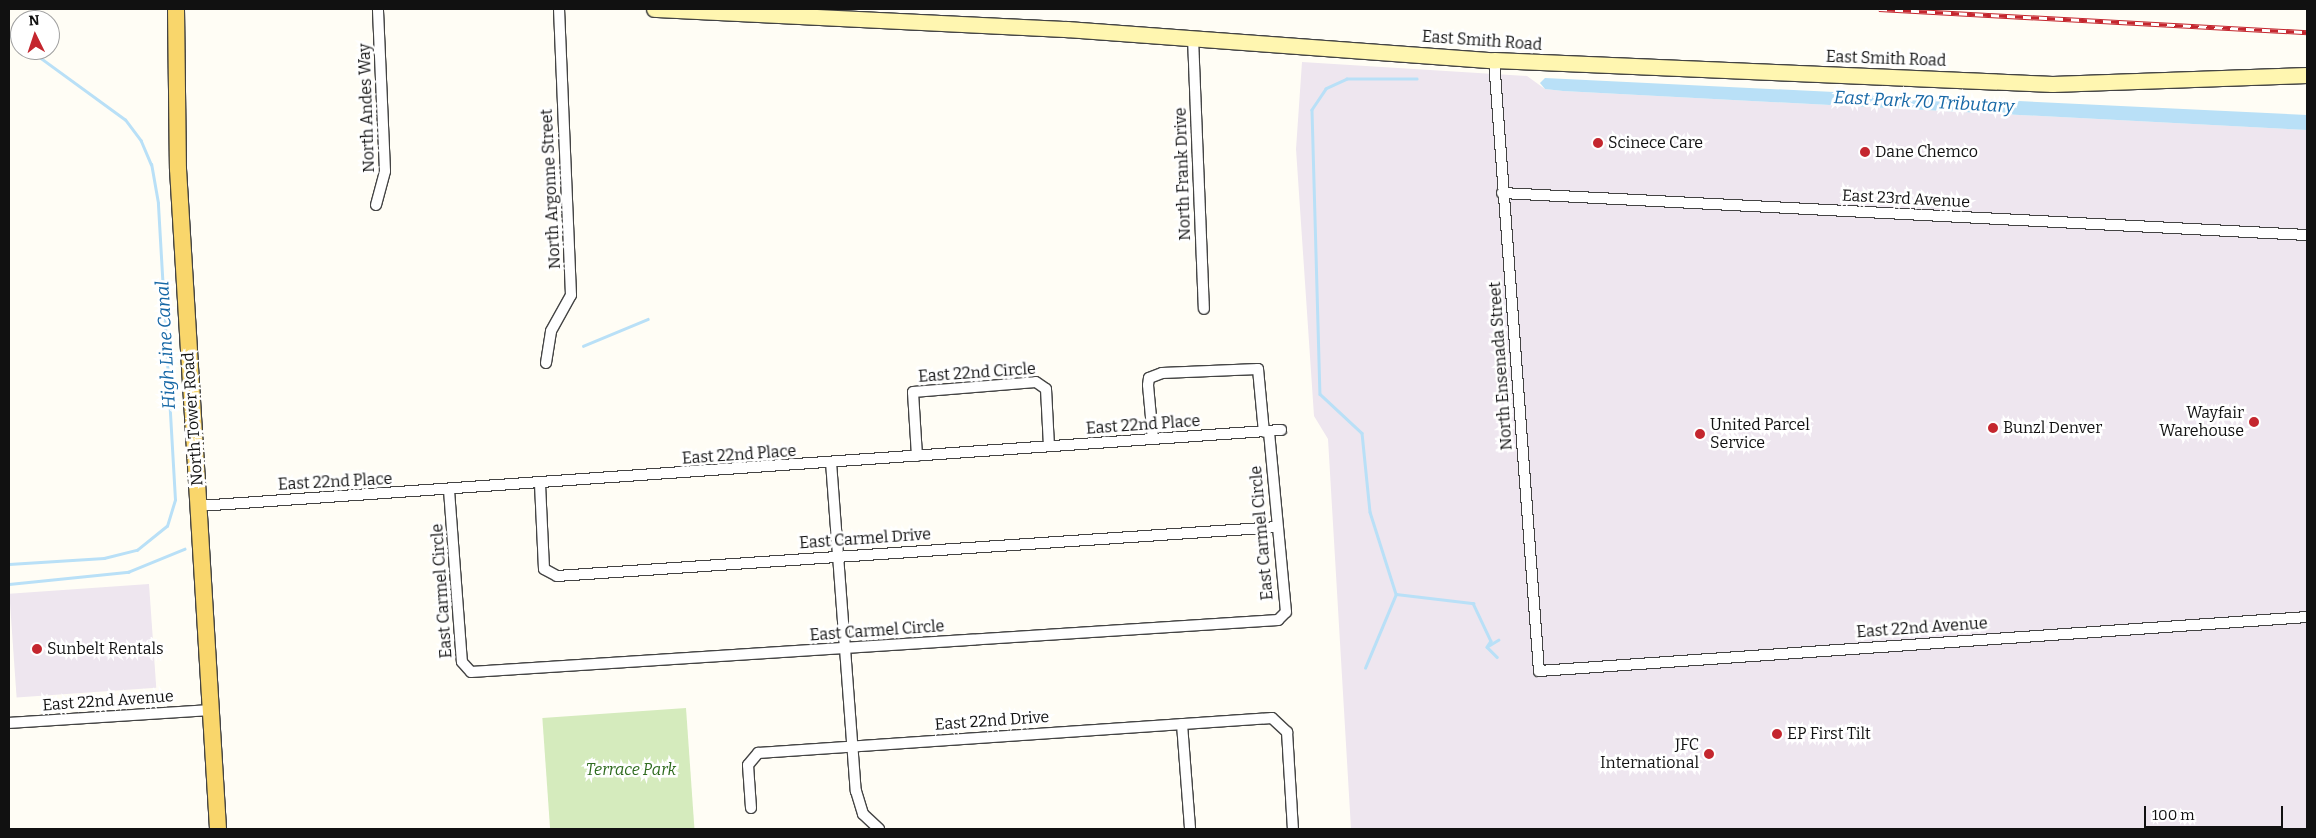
<!DOCTYPE html>
<html>
<head>
<meta charset="utf-8">
<style>
  body { margin:0 }
  #map { position:relative; width:2316px; height:838px; overflow:hidden; background:#fffdf5; font-family:Bitter,serif }
  div>[style] { position:absolute }
  [style*='--x'] { left:calc(var(--x)*1px); top:calc(var(--y)*1px); width:calc(var(--w)*1px); rotate:calc(var(--a)*1deg) }
  .industrial>* { inset:0; background:#eee6ef; transform-origin:0 0 }
  .green>* { inset:0; background:#d5ebbd; transform-origin:0 0 }
  .water>* { inset:0; background:#b9e0f7 }
  .stream>* { height:2.5px; margin:-1.25px; padding:0 1.25px; transform-origin:1.25px; border-radius:1.25px; background:#b9e0f7 }
  .roads { filter:drop-shadow(1px 0 #444) drop-shadow(-1px 0 #444) drop-shadow(0 1px #444) drop-shadow(0 -1px #444) }
  .street>* { height:10px; margin:-5px; padding:0 5px; transform-origin:5px; border-radius:5px; background:#fff }
  .secondary>* { height:15px; margin:-7.5px; padding:0 7.5px; transform-origin:7.5px; border-radius:7.5px; background:#fff6b0 }
  .primary>* { height:16px; margin:-8px; padding:0 8px; transform-origin:8px; border-radius:8px; background:#f9d66b }
  .rail>* { height:4.5px; margin-top:-2.25px; transform-origin:0; background:repeating-linear-gradient(90deg,#fff 0 8px,#c4262e 0 16px); box-sizing:border-box; border-block:1px solid #c4262e }
  .dots>* { width:14px; height:14px; translate:-50% -50%; box-sizing:border-box; border:2px solid #fff; border-radius:50% }
  span { translate:-50% -50%; white-space:nowrap; text-align:center; line-height:1.15; -webkit-text-stroke:5px #fff; paint-order:stroke }
  .street-label { font-size:16px; color:#111 }
  .poi-label { font-size:16px; color:#111 }
  .left { translate:0 -50%; text-align:left }
  .right { translate:-100% -50%; text-align:right }
  .park-label { font-size:16px; color:#2f6b1f; font-style:italic }
  .water-label { font-size:18px; color:#1768a6; font-style:italic }
  .frame { position:absolute; inset:0; border:10px solid #111; pointer-events:none }
  .north { position:absolute; left:10px; top:10px; width:50px; height:50px; box-sizing:border-box; background:#fff; border:1px solid #a0a0a0; border-radius:50%; rotate:356deg; font-size:14px; font-weight:700; line-height:20px; text-align:center; color:#111 }
  .north::after { content:''; display:block; margin:auto; width:18px; height:22px; background:#c4262e; clip-path:polygon(50% 0,100% 100%,50% 72%,0 100%) }
  .scale { position:absolute; left:2144px; top:806px; width:139px; height:22px; box-sizing:border-box; border:2px solid #111; border-top:0; padding-left:6px; font-size:15px; line-height:18px; white-space:nowrap; color:#111; -webkit-text-stroke:4px #fff; paint-order:stroke }
</style>
</head>
<body>
<div id="map">
  <div class="industrial">
    <div style="clip-path:polygon(1302px 62px,1527px 76px,1545px 89px,1563px 91px,2307px 130px,2307px 829px,1351px 829px,1328px 439px,1314px 416px,1296px 149px)"></div>
    <div style="left:149px;top:584px;width:104px;height:140px;rotate:86deg"></div>
  </div>
  <div class="green">
    <div style="left:686px;top:708px;width:121px;height:144px;rotate:86deg"></div>
  </div>
  <div class="water">
    <div style="clip-path:polygon(1545px 78px,2307px 115px,2307px 130px,1563px 91px,1545px 89px,1540px 83px)"></div>
  </div>
  <div class="stream">
    <div style="--x:9;--y:35;--w:14;--a:36"></div>
    <div style="--x:1417;--y:79;--w:70;--a:180"></div>
    <div style="--x:1347;--y:79;--w:23;--a:155"></div>
    <div style="--x:1326;--y:89;--w:25;--a:124"></div>
    <div style="--x:1312;--y:110;--w:284;--a:88.4"></div>
    <div style="--x:1320;--y:394;--w:57;--a:42.9"></div>
    <div style="--x:1362;--y:433;--w:79;--a:84.2"></div>
    <div style="--x:1370;--y:512;--w:86;--a:72.4"></div>
    <div style="--x:1396;--y:594;--w:78;--a:6.7"></div>
    <div style="--x:1473;--y:603;--w:42;--a:64.7"></div>
    <div style="--x:1491;--y:641;--w:7;--a:124"></div>
    <div style="--x:1487;--y:647;--w:14;--a:45"></div>
    <div style="--x:583;--y:346;--w:70;--a:-22.6"></div>
    <div style="--x:9;--y:564;--w:95;--a:-3.6"></div>
    <div style="--x:104;--y:558;--w:34;--a:-14"></div>
    <div style="--x:137;--y:550;--w:38;--a:-39"></div>
    <div style="--x:167;--y:526;--w:27;--a:-73"></div>
    <div style="--x:175;--y:500;--w:297;--a:-93.3"></div>
    <div style="--x:158;--y:203;--w:39;--a:-100"></div>
    <div style="--x:151;--y:165;--w:26;--a:-113"></div>
    <div style="--x:141;--y:141;--w:26;--a:-127"></div>
    <div style="--x:125;--y:120;--w:119;--a:-143.9"></div>
    <div style="--x:9;--y:584;--w:120;--a:-5.8"></div>
    <div style="--x:128;--y:572;--w:61;--a:-22.3"></div>
    <div style="--x:1488;--y:646;--w:12;--a:-31"></div>
    <div style="--x:1365;--y:668;--w:80;--a:-67.3"></div>
  </div>
  <div class="roads">
    <div class="street">
      <div style="--x:1193;--y:38;--w:271;--a:87.7"></div>
      <div style="--x:1494;--y:60;--w:613;--a:85.79"></div>
      <div style="--x:1539;--y:671;--w:770;--a:-4.02"></div>
      <div style="--x:1502;--y:193;--w:806;--a:2.99"></div>
      <div style="--x:376;--y:205;--w:35;--a:-75"></div>
      <div style="--x:385;--y:171;--w:162;--a:-92.5"></div>
      <div style="--x:546;--y:363;--w:32;--a:-81"></div>
      <div style="--x:551;--y:331;--w:41;--a:-60.9"></div>
      <div style="--x:571;--y:295;--w:286;--a:-92.4"></div>
      <div style="--x:1153;--y:439;--w:54;--a:-95.3"></div>
      <div style="--x:1148;--y:385;--w:7;--a:-82"></div>
      <div style="--x:1149;--y:378;--w:14;--a:-21"></div>
      <div style="--x:1162;--y:373;--w:96;--a:-2.4"></div>
      <div style="--x:1258;--y:369;--w:63;--a:84.6"></div>
      <div style="--x:917;--y:456;--w:64;--a:-93.6"></div>
      <div style="--x:913;--y:392;--w:123;--a:-4.6"></div>
      <div style="--x:1036;--y:382;--w:12;--a:35"></div>
      <div style="--x:1046;--y:389;--w:57;--a:87"></div>
      <div style="--x:831;--y:462;--w:330;--a:85.7"></div>
      <div style="--x:856;--y:791;--w:24;--a:73"></div>
      <div style="--x:863;--y:814;--w:22;--a:43"></div>
      <div style="--x:540;--y:484;--w:85;--a:87.3"></div>
      <div style="--x:544;--y:569;--w:15;--a:28"></div>
      <div style="--x:557;--y:576;--w:722;--a:-3.89"></div>
      <div style="--x:449;--y:490;--w:172;--a:85.7"></div>
      <div style="--x:462;--y:662;--w:13;--a:48"></div>
      <div style="--x:471;--y:672;--w:809;--a:-3.69"></div>
      <div style="--x:1278;--y:620;--w:11;--a:-45"></div>
      <div style="--x:1286;--y:612;--w:181;--a:-95.4"></div>
      <div style="--x:199;--y:506;--w:1085;--a:-4.02"></div>
      <div style="--x:9;--y:723;--w:201;--a:-3.7"></div>
      <div style="--x:1182;--y:724;--w:105;--a:85.6"></div>
      <div style="--x:751;--y:808;--w:43;--a:-94"></div>
      <div style="--x:748;--y:765;--w:16;--a:-50"></div>
      <div style="--x:758;--y:753;--w:515;--a:-3.9"></div>
      <div style="--x:1272;--y:718;--w:21;--a:43"></div>
      <div style="--x:1287;--y:732;--w:97;--a:86.5"></div>
    </div>
    <div class="secondary">
      <div style="--x:654;--y:9;--w:413;--a:2.8"></div>
      <div style="--x:1067;--y:29;--w:428;--a:4.2"></div>
      <div style="--x:1494;--y:60;--w:559;--a:2.46"></div>
      <div style="--x:2052;--y:84;--w:255;--a:-2"></div>
    </div>
    <div class="primary">
      <div style="--x:176;--y:9;--w:160;--a:89.3"></div>
      <div style="--x:178;--y:169;--w:661;--a:86.53"></div>
    </div>
  </div>
  <div class="rail">
    <div style="--x:1879;--y:9;--w:429;--a:3.1"></div>
  </div>
  <div class="dots">
    <div style="left:1598px;top:143px;background:#c4262e"></div>
    <div style="left:1865px;top:152px;background:#c4262e"></div>
    <div style="left:2254px;top:422px;background:#c4262e"></div>
    <div style="left:1993px;top:428px;background:#c4262e"></div>
    <div style="left:1700px;top:434px;background:#c4262e"></div>
    <div style="left:37px;top:649px;background:#c4262e"></div>
    <div style="left:1777px;top:734px;background:#c4262e"></div>
    <div style="left:1709px;top:754px;background:#c4262e"></div>
  </div>
  <div class="street-label">
    <span style="left:1482px;top:41px;rotate:4deg">East Smith Road</span>
    <span style="left:1886px;top:59px;rotate:2deg">East Smith Road</span>
    <span style="left:367px;top:108px;rotate:-92deg">North Andes Way</span>
    <span style="left:1183px;top:174px;rotate:-92deg">North Frank Drive</span>
    <span style="left:551px;top:189px;rotate:-93deg">North Argonne Street</span>
    <span style="left:1906px;top:199px;rotate:3deg">East 23rd Avenue</span>
    <span style="left:1501px;top:366px;rotate:-94deg">North Ensenada Street</span>
    <span style="left:977px;top:373px;rotate:-4deg">East 22nd Circle</span>
    <span style="left:193px;top:419px;rotate:-94deg">North Tower Road</span>
    <span style="left:1143px;top:425px;rotate:-4deg">East 22nd Place</span>
    <span style="left:739px;top:455px;rotate:-4deg">East 22nd Place</span>
    <span style="left:335px;top:482px;rotate:-3deg">East 22nd Place</span>
    <span style="left:1262px;top:533px;rotate:-95deg">East Carmel Circle</span>
    <span style="left:865px;top:539px;rotate:-4deg">East Carmel Drive</span>
    <span style="left:442px;top:591px;rotate:-94deg">East Carmel Circle</span>
    <span style="left:1922px;top:628px;rotate:-4deg">East 22nd Avenue</span>
    <span style="left:877px;top:631px;rotate:-4deg">East Carmel Circle</span>
    <span style="left:108px;top:701px;rotate:-4deg">East 22nd Avenue</span>
    <span style="left:992px;top:721px;rotate:-4deg">East 22nd Drive</span>
  </div>
  <div class="poi-label">
    <span class="left" style="left:1608px;top:143px">Scinece Care</span>
    <span class="left" style="left:1875px;top:152px">Dane Chemco</span>
    <span class="right" style="left:2244px;top:422px">Wayfair<br>Warehouse</span>
    <span class="left" style="left:1710px;top:434px">United Parcel<br>Service</span>
    <span class="left" style="left:2003px;top:428px">Bunzl Denver</span>
    <span class="left" style="left:47px;top:649px">Sunbelt Rentals</span>
    <span class="left" style="left:1787px;top:734px">EP First Tilt</span>
    <span class="right" style="left:1699px;top:754px">JFC<br>International</span>
  </div>
  <div class="park-label">
    <span style="left:631px;top:770px">Terrace Park</span>
  </div>
  <div class="water-label">
    <span style="left:1924px;top:102px;rotate:3deg">East Park 70 Tributary</span>
    <span style="left:166px;top:345px;rotate:-93deg">High Line Canal</span>
  </div>
  <div class="frame"></div>
  <div class="north">N</div>
  <div class="scale">100 m</div>
</div>
</body>
</html>
